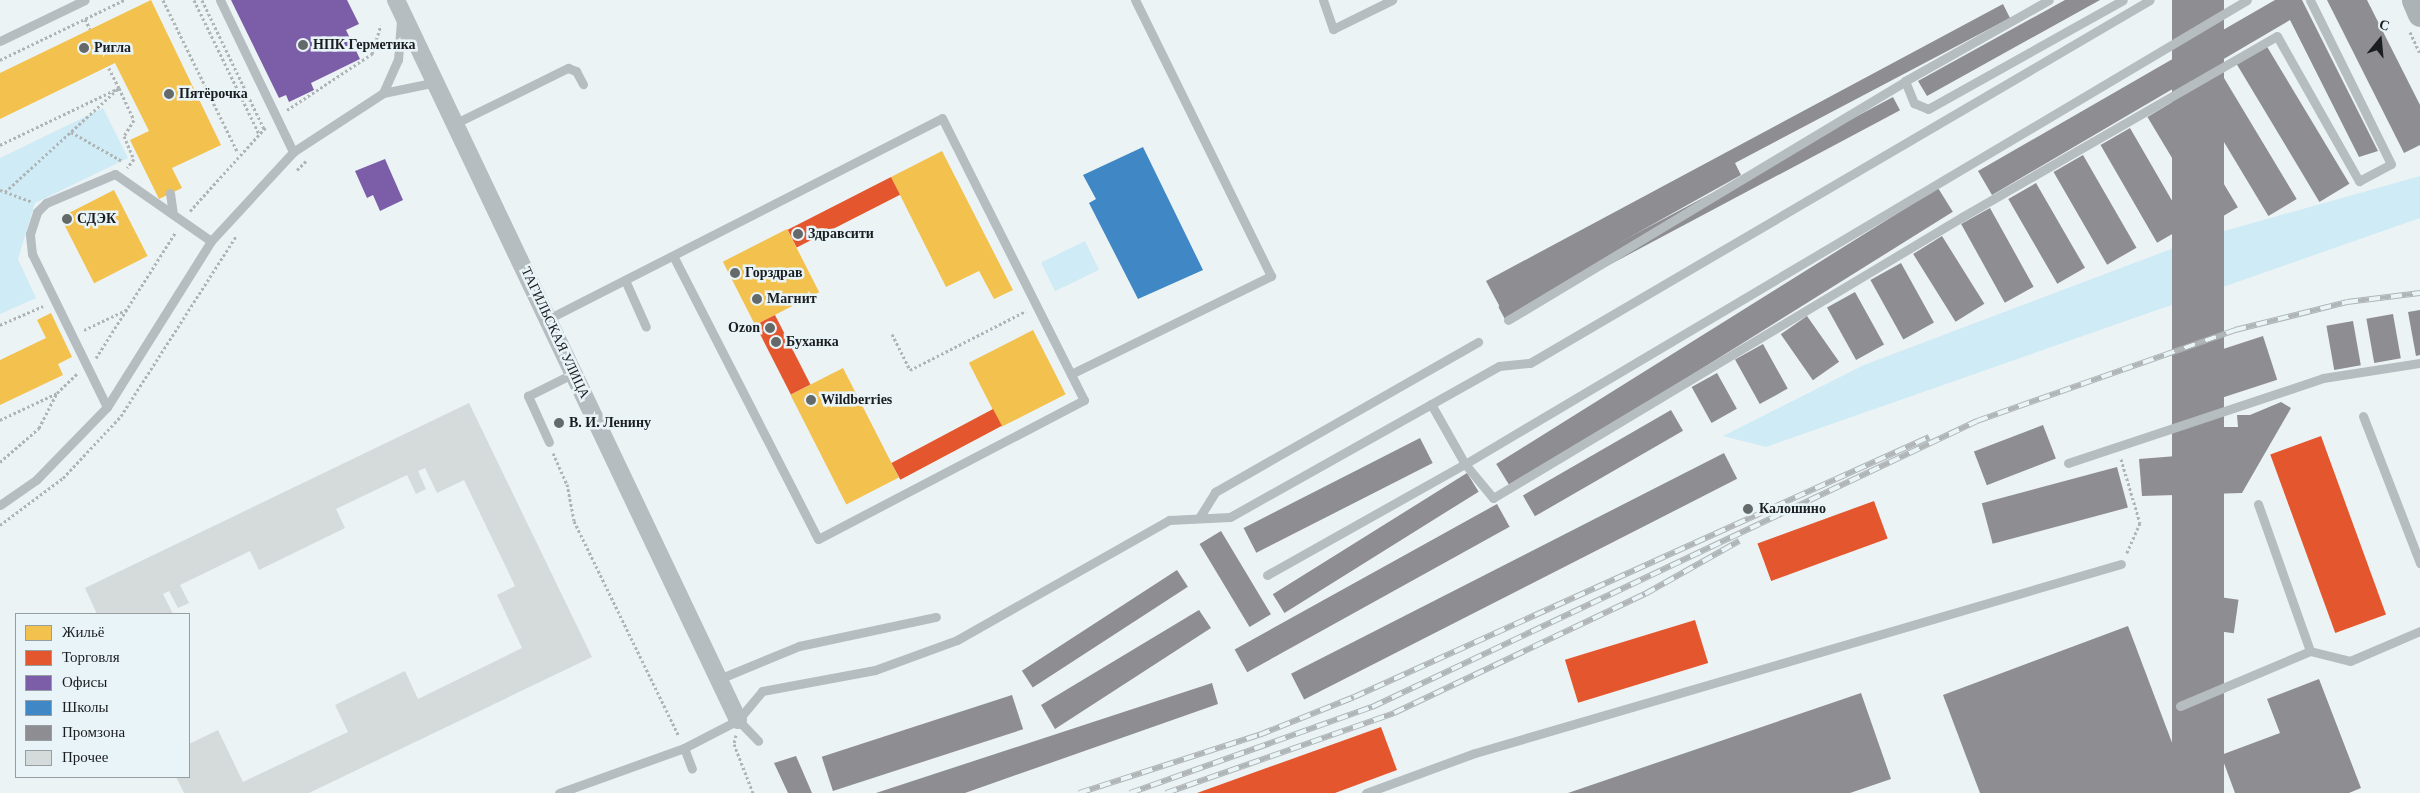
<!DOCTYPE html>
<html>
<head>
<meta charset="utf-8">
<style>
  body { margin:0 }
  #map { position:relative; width:2420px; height:793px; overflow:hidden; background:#ecf3f4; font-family:"Times New Roman",serif }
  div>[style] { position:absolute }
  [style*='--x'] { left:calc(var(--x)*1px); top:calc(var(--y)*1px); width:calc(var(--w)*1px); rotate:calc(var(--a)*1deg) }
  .green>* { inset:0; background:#cfebf6; transform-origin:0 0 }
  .homes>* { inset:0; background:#f2c14e; transform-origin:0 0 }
  .shops>* { inset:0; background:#e4572e; transform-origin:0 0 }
  .offices>* { inset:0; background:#7b5ea7 }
  .schools>* { inset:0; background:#3f88c5 }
  .industry>* { inset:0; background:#8d8d92; transform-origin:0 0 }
  .building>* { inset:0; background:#d5dadb }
  .path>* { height:3px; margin-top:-1.5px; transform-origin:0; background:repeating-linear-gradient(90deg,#afb4b6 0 2.5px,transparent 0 5px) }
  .lane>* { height:9px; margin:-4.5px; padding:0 4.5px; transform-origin:4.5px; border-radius:4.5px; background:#b6bdc1 }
  .street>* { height:18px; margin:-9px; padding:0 9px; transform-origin:9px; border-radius:9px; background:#b6bdc1 }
  .secondary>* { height:25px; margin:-12.5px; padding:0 12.5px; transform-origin:12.5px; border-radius:12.5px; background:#abb3b7 }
  .rail>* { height:5.5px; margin-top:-2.75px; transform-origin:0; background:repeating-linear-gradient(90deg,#e9f4f8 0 11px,#b0b5b7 0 22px); box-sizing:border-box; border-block:1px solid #b0b5b7 }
  .dots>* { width:14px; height:14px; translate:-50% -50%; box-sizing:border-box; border:2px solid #e9f4f8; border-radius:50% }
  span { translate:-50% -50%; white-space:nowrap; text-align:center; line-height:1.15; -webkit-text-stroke:5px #e9f4f8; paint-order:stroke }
  .poi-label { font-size:14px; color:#1b1e20; font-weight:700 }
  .left { translate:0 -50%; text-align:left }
  .right { translate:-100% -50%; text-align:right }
  .street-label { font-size:14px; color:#1b1e20 }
  .legend { position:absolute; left:15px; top:613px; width:175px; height:165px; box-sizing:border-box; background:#e9f4f8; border:1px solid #979ea2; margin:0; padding:6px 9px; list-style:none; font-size:15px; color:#1b1e20 }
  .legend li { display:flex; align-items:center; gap:10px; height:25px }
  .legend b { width:25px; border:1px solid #979ea2 }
  .north { position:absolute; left:2355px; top:15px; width:50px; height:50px; -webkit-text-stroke:4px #e9f4f8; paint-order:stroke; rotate:17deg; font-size:14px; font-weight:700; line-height:20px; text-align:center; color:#1b1e20 }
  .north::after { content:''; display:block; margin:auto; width:18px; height:22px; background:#1b1e20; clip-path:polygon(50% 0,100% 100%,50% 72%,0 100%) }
</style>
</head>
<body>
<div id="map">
  <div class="green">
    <div style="clip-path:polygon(103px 108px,128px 158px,35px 203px,18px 259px,36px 298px,0 314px,0 158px)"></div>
    <div style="clip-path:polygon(2420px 176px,2420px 218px,1766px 447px,1723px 436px,1864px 365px,2203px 237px)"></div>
    <div style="left:1085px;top:241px;width:32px;height:49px;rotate:64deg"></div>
  </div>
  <div class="homes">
    <div style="clip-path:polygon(151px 0,221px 145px,172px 168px,182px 188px,159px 199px,130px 140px,149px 131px,115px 63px,0 119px,0 73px)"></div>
    <div style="clip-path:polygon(942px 151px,1013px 290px,994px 299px,979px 271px,946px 287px,891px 177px)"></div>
    <div style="left:114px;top:190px;width:74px;height:60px;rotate:63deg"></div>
    <div style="left:787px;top:229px;width:71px;height:72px;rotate:63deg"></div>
    <div style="clip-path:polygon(51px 313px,72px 357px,58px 364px,63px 375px,0 405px,0 360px,46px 338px,37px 320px)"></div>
    <div style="left:1033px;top:330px;width:72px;height:72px;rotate:63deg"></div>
    <div style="left:843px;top:368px;width:123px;height:59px;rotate:63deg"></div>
  </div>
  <div class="shops">
    <div style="left:891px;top:177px;width:20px;height:116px;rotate:63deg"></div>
    <div style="left:775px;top:315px;width:78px;height:22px;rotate:63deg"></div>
    <div style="left:993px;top:409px;width:19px;height:115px;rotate:62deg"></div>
    <div style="left:2321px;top:436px;width:190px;height:54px;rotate:70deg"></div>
    <div style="left:1874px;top:501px;width:40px;height:124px;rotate:70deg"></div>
    <div style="left:1695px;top:620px;width:45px;height:136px;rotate:73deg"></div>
    <div style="clip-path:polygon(1381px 727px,1397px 770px,1335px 793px,1197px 793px)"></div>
  </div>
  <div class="offices">
    <div style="clip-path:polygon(231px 0,347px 0,359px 24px,346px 30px,360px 59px,311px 83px,314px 90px,289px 102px,286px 95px,279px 98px)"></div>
    <div style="clip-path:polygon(385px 159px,403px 200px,380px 211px,373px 195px,367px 198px,355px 171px)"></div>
  </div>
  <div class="schools">
    <div style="clip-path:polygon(1143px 147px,1203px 270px,1138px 299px,1089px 203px,1096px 199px,1083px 175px)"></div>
  </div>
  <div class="industry">
    <div style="clip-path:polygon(2065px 0,2100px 0,1927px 96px,1918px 81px)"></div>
    <div style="left:2172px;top:0;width:52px;height:811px"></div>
    <div style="clip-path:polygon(2275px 0,2302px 0,2378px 151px,2359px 157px,2290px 20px,1992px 195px,1978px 171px)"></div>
    <div style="clip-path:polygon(2327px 0,2367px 0,2420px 105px,2420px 145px,2404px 153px)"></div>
    <div style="clip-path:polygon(2003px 4px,2010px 18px,1735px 163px,1741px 175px,1501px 309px,1486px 281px)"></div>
    <div style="left:2266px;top:45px;width:162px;height:35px;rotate:59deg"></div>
    <div style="left:2221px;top:73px;width:147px;height:33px;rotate:59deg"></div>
    <div style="left:1893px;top:97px;width:15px;height:447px;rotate:62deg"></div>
    <div style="left:2174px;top:101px;width:124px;height:31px;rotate:59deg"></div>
    <div style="left:2130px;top:128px;width:113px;height:34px;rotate:60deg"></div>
    <div style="left:2083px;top:155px;width:107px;height:34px;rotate:60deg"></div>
    <div style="left:2036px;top:183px;width:98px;height:32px;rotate:60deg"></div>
    <div style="left:1938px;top:188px;width:28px;height:521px;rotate:58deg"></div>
    <div style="left:1990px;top:208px;width:90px;height:33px;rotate:61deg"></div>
    <div style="left:1942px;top:236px;width:80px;height:34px;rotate:58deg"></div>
    <div style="left:1901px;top:263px;width:68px;height:35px;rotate:61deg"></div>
    <div style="left:1855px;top:292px;width:60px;height:32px;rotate:61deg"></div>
    <div style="clip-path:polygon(2420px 310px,2420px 355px,2416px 356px,2408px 312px)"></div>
    <div style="left:2393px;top:314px;width:45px;height:27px;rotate:80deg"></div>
    <div style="left:1807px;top:316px;width:56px;height:32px;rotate:55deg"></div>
    <div style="left:2353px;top:321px;width:45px;height:27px;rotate:80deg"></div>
    <div style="left:2263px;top:336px;width:46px;height:83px;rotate:72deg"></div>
    <div style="left:1763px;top:344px;width:51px;height:32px;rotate:61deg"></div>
    <div style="left:1717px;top:373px;width:41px;height:29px;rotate:61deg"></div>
    <div style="clip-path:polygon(2281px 402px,2291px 408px,2242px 493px,2142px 496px,2139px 459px,2189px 455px,2188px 443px,2223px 440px,2222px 427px,2238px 427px,2237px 415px,2250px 415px)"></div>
    <div style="left:1671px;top:410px;width:24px;height:171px;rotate:60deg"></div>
    <div style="left:2043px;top:425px;width:36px;height:74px;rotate:69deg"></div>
    <div style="left:1420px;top:438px;width:28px;height:198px;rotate:63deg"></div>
    <div style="left:1724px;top:453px;width:29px;height:486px;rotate:63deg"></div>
    <div style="left:2117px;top:467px;width:42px;height:140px;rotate:75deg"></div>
    <div style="left:1467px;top:473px;width:22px;height:229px;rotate:58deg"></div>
    <div style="left:1497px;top:504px;width:26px;height:300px;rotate:61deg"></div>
    <div style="left:1221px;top:531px;width:97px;height:25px;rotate:59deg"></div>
    <div style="left:1177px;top:570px;width:20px;height:185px;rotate:57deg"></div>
    <div style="left:2191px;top:593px;width:48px;height:34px;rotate:8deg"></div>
    <div style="clip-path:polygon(1199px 610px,1211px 628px,1055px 729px,1041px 705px)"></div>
    <div style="clip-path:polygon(2128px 626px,2191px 793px,1980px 793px,1943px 695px)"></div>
    <div style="clip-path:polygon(2319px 679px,2361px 788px,2349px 793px,2235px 793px,2221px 755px,2280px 733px,2267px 699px)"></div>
    <div style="clip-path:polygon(1212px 683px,1218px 704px,965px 793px,876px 793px)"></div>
    <div style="clip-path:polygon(1861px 693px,1891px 779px,1850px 793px,1568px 793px)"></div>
    <div style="left:1012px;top:695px;width:36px;height:200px;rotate:72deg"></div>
    <div style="clip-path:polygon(796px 756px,812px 793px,788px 793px,774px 763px)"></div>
  </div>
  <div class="building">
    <div style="clip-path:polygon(469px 403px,592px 657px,309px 793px,184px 793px,176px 777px,189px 777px,189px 744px,218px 730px,243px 782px,348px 732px,335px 705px,405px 671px,418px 699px,522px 648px,497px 595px,515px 586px,464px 480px,437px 493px,425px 468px,418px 471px,426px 489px,416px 494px,407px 475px,336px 509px,345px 528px,259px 570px,250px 551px,180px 585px,189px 603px,178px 608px,169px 591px,163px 594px,173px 614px,97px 614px,85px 588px)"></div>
  </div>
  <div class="path">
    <div style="--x:163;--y:0;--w:170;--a:63.9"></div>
    <div style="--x:194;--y:0;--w:149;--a:64.1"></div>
    <div style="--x:202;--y:0;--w:143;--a:64.3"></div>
    <div style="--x:85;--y:19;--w:11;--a:63"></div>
    <div style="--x:2410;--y:32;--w:23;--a:65"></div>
    <div style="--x:0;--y:60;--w:138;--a:-25.8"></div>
    <div style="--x:287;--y:110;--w:102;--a:-33.4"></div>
    <div style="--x:372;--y:54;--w:30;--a:-73"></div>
    <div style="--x:71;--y:132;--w:59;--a:29.6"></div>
    <div style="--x:0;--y:145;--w:132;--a:-25.6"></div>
    <div style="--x:119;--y:88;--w:25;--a:-117"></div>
    <div style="--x:297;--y:170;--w:14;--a:-45"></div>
    <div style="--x:0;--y:190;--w:33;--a:20"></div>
    <div style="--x:5;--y:192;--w:154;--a:-42.4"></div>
    <div style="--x:119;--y:88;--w:35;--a:65"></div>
    <div style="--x:134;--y:120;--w:19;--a:122"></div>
    <div style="--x:124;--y:136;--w:25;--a:67"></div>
    <div style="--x:134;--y:159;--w:11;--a:128"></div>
    <div style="--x:190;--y:211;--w:113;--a:-47.9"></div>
    <div style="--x:0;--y:325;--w:47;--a:-23.8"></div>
    <div style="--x:84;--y:330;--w:49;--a:-25.5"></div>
    <div style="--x:892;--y:334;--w:40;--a:63.4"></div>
    <div style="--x:910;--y:370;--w:130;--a:-27"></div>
    <div style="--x:96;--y:358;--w:148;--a:-57.7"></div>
    <div style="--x:0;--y:420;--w:63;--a:-25.3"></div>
    <div style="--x:57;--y:393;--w:29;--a:-44"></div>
    <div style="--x:553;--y:453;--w:34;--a:66"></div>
    <div style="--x:567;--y:484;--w:38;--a:79"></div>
    <div style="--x:574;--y:521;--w:239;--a:64"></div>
    <div style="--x:2121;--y:459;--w:67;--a:73.5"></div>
    <div style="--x:2140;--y:523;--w:34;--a:114"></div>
    <div style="--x:0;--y:462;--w:52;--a:-41.1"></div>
    <div style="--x:39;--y:428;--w:39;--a:-63"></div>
    <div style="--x:0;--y:525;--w:79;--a:-36.7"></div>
    <div style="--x:63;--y:478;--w:85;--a:-46.9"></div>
    <div style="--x:121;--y:416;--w:214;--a:-57.4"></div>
    <div style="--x:736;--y:735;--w:9;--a:103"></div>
    <div style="--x:734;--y:744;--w:53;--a:68.8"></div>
  </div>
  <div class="lane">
    <div style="--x:220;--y:0;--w:169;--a:64.3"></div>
    <div style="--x:1323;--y:0;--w:31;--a:71"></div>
    <div style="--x:1333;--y:29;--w:66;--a:-26.2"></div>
    <div style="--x:0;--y:41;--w:94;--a:-25.8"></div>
    <div style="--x:1905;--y:81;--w:165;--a:-29.4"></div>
    <div style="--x:383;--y:93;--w:36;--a:-66"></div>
    <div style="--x:398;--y:60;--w:40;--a:-85.7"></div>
    <div style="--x:456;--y:123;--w:125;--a:-26.2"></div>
    <div style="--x:568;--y:68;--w:9;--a:21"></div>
    <div style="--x:576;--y:71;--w:15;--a:62"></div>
    <div style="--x:170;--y:193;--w:21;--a:82"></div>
    <div style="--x:625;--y:280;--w:51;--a:65.9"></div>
    <div style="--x:548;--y:319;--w:442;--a:-27"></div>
    <div style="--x:942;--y:118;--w:316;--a:63.3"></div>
    <div style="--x:1084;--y:400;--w:300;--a:152.4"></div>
    <div style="--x:818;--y:539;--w:318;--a:-117.1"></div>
    <div style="--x:1508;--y:320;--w:463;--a:-31"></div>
    <div style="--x:1905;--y:81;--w:24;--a:68"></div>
    <div style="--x:1914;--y:103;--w:15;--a:23"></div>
    <div style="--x:1928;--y:109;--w:223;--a:-29.2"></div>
    <div style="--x:1071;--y:374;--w:223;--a:-26.1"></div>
    <div style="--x:1271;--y:276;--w:308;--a:-116.2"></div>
    <div style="--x:1431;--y:404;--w:69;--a:60.5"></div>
    <div style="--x:1465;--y:464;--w:44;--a:50.5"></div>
    <div style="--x:1493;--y:498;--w:547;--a:-30.93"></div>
    <div style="--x:1962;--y:217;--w:363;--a:-29.9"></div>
    <div style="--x:2277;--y:36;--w:167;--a:60.5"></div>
    <div style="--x:2359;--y:181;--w:36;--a:-28"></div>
    <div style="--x:2391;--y:164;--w:183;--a:-116.3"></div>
    <div style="--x:107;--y:407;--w:170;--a:-116.1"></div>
    <div style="--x:32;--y:254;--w:20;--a:-96"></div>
    <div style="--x:30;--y:234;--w:23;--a:-72"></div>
    <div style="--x:37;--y:212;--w:13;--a:-45"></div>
    <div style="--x:46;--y:203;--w:75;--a:-22.8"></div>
    <div style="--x:115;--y:174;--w:117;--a:34.9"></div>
    <div style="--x:2363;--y:416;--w:158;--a:68.8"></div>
    <div style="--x:549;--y:442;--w:51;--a:-114.5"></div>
    <div style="--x:528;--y:396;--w:51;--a:-26.6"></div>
    <div style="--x:2068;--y:463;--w:269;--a:-18.4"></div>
    <div style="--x:2323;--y:378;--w:98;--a:-8.8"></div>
    <div style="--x:2258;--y:504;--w:156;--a:70.5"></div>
    <div style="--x:2310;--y:651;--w:41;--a:14"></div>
    <div style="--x:2350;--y:661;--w:76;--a:-23.2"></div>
    <div style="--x:0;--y:505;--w:44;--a:-34.8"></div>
    <div style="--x:36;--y:480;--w:102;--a:-45.8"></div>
    <div style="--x:107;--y:407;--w:196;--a:-57.9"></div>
    <div style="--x:211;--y:241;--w:121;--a:-47.3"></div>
    <div style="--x:293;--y:152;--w:108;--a:-33.2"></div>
    <div style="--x:383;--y:93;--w:54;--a:-11.7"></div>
    <div style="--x:1199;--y:518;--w:31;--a:-58"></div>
    <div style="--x:1215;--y:492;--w:303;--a:-29.7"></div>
    <div style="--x:1267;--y:575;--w:227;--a:-29.3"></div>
    <div style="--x:1465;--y:464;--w:909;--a:-30.68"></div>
    <div style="--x:719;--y:679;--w:87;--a:-22.4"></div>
    <div style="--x:799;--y:646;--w:140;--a:-12"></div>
    <div style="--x:2180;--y:706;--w:141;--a:-22.9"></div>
    <div style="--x:738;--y:720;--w:29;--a:46"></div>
    <div style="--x:684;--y:748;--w:22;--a:69"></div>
    <div style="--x:559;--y:793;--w:133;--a:-19.8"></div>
    <div style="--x:684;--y:748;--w:61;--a:-27.4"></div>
    <div style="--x:738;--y:720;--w:38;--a:-50"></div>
    <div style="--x:762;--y:691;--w:115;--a:-10.5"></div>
    <div style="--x:875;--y:670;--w:87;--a:-20.1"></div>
    <div style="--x:957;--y:640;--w:244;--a:-29.5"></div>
    <div style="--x:1169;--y:520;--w:61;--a:-2.8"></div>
    <div style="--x:1230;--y:517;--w:308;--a:-29.3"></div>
    <div style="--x:1499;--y:366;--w:31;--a:-6"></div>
    <div style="--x:1530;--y:363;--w:718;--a:-30.35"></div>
    <div style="--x:1366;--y:793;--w:116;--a:-20.2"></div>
    <div style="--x:1475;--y:753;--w:673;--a:-16.31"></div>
  </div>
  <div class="street">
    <div style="--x:396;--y:0;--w:797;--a:64.59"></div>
  </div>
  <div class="secondary">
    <div style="--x:2414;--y:0;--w:15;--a:67"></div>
  </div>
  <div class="rail">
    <div style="--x:1079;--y:793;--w:189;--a:-17.9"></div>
    <div style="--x:1259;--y:735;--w:102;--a:-21.8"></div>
    <div style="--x:1354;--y:697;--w:631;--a:-24.33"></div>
    <div style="--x:1130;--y:793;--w:257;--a:-19.6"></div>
    <div style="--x:1372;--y:707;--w:669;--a:-25.3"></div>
    <div style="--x:1977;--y:421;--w:274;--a:-19.4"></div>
    <div style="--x:2235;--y:330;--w:115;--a:-14"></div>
    <div style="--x:2347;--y:302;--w:74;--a:-7"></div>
    <div style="--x:1166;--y:793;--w:242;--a:-19.3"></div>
    <div style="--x:1394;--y:713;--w:278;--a:-25.4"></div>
    <div style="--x:1645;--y:594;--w:108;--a:-29.4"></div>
  </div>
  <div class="dots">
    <div style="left:303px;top:45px;background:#64696a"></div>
    <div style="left:84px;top:48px;background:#64696a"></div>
    <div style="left:169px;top:94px;background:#64696a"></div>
    <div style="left:67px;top:219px;background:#64696a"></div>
    <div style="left:798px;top:234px;background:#64696a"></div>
    <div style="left:735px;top:273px;background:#64696a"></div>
    <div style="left:757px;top:299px;background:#64696a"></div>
    <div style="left:770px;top:328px;background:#64696a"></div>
    <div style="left:776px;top:342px;background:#64696a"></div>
    <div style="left:811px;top:400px;background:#64696a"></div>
    <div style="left:559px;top:423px;background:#64696a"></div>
    <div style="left:1748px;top:509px;background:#64696a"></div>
  </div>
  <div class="poi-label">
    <span class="left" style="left:313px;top:45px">НПК Герметика</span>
    <span class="left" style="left:94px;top:48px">Ригла</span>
    <span class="left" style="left:179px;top:94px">Пятёрочка</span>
    <span class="left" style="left:77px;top:219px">СДЭК</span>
    <span class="left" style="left:808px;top:234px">Здравсити</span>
    <span class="left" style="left:745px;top:273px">Горздрав</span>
    <span class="left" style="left:767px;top:299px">Магнит</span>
    <span class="right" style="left:760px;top:328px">Ozon</span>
    <span class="left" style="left:786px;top:342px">Буханка</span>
    <span class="left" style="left:821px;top:400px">Wildberries</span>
    <span class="left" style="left:569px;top:423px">В. И. Ленину</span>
    <span class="left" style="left:1759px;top:509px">Калошино</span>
  </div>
  <div class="street-label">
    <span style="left:555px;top:333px;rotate:65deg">ТАГИЛЬСКАЯ УЛИЦА</span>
  </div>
  <ul class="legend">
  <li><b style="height:14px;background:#f2c14e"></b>Жильё</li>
  <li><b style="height:14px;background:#e4572e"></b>Торговля</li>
  <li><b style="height:14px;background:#7b5ea7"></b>Офисы</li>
  <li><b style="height:14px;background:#3f88c5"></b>Школы</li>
  <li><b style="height:14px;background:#8d8d92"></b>Промзона</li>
  <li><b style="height:14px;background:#d5dadb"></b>Прочее</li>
  </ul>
  <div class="north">С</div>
</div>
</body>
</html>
